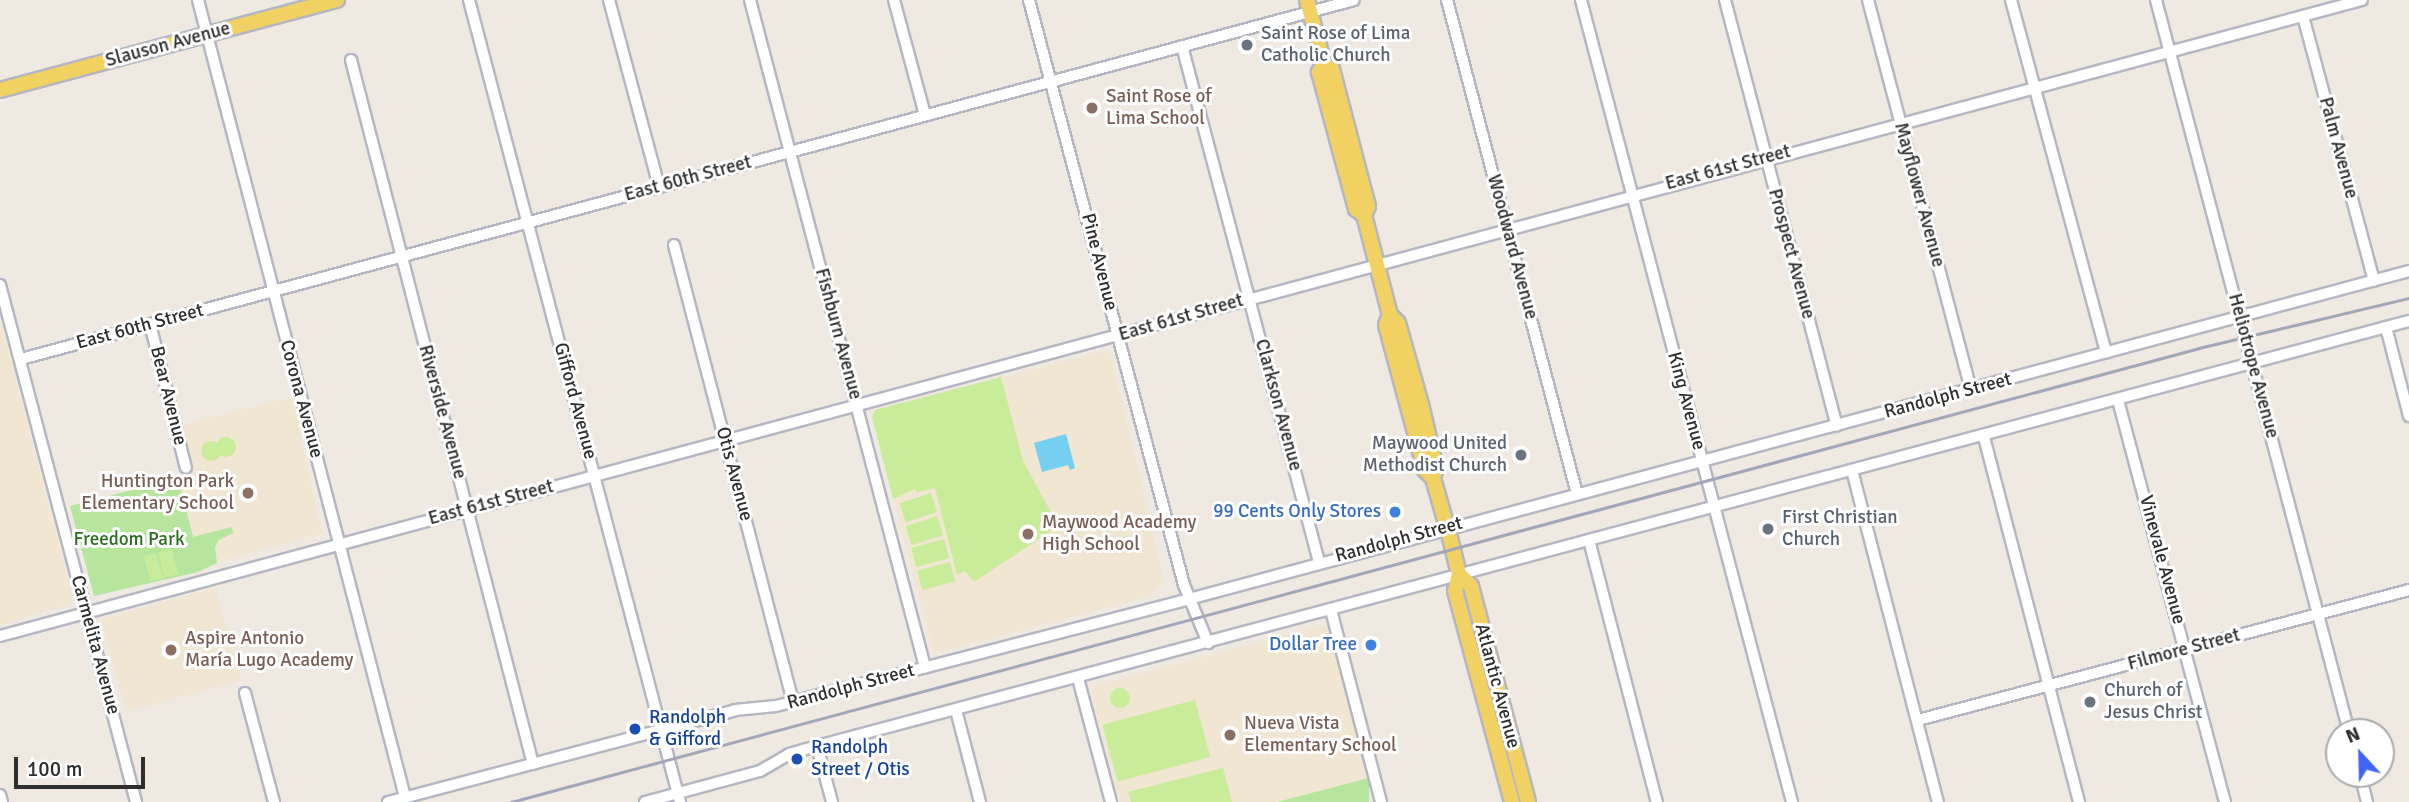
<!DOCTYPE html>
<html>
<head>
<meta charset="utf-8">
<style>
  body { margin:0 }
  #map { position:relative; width:2409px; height:802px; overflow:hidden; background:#efe9e1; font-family:Signika,sans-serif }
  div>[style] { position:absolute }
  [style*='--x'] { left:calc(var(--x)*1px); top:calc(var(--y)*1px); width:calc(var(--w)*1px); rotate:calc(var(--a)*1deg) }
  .education>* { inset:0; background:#f0e6d1; transform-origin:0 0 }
  .green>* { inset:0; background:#b6e59e }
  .pitch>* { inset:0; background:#c9ec9a; transform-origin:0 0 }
  .round { border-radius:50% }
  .water>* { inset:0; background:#75cff0 }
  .roads { filter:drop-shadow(2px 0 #b4b7c1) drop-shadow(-2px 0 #b4b7c1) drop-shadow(0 2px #b4b7c1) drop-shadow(0 -2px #b4b7c1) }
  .minor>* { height:10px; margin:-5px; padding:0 5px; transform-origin:5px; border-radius:5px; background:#fff }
  .major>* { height:14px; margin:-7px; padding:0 7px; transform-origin:7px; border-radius:7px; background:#f2d163 }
  .rail>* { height:2.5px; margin:-1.25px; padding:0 1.25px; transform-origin:1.25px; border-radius:1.25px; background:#a3a6b8 }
  .dots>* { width:19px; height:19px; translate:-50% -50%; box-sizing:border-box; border:4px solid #fff; border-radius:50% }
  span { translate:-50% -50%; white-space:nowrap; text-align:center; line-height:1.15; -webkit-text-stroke:6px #fff; paint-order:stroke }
  .worship-label { font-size:19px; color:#5b616d }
  .left { translate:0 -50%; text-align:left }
  .right { translate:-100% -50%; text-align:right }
  .street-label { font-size:19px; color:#2e2e2e }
  .education-label { font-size:19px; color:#785e54 }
  .shop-label { font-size:19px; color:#366cbe }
  .park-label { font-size:19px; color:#2c6e1b }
  .transit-label { font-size:19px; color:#164399 }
  .north { position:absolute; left:2325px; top:718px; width:70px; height:70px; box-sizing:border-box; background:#fff; border:2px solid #ababab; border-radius:50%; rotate:338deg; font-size:19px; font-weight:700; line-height:28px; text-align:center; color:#2e2e2e }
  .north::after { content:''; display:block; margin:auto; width:24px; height:32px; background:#4264fb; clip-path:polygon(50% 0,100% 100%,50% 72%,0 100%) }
  .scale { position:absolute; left:14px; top:757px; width:131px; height:32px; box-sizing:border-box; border:4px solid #2e2e2e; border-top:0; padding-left:9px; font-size:21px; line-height:24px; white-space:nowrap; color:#2e2e2e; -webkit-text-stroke:5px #fff; paint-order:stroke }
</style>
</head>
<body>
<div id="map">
  <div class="education">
    <div style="clip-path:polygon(0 318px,74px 603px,0 625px)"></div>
    <div style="clip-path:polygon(1104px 351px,1111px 355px,1164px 581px,1150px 596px,934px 654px,872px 417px,875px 410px)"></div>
    <div style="clip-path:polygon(292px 397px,322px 533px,201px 567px,178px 478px,195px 473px,182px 425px)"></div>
    <div style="left:216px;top:588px;width:96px;height:119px;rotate:75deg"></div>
    <div style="clip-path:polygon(1327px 624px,1369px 778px,1277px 802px,1120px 802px,1091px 692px,1095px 686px)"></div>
  </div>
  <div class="green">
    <div style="clip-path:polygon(178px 478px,193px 537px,232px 527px,233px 533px,219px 540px,215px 548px,217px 563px,198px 572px,94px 596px,70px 506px)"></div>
    <div style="clip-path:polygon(1369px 778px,1369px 802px,1277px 802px)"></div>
  </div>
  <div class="pitch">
    <div style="clip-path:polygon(1001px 377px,1023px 461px,1052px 514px,1051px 531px,974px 582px,965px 571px,957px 575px,935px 488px,917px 492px,915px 489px,893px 499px,872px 417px,875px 410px)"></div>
    <div class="round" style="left:216px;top:437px;width:20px;height:20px"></div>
    <div class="round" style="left:201px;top:441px;width:20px;height:20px"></div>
    <div style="left:931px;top:493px;width:20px;height:33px;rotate:72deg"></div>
    <div style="left:937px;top:516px;width:20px;height:33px;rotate:72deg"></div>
    <div style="left:944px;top:539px;width:20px;height:34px;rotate:75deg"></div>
    <div style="left:172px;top:549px;width:26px;height:14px;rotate:77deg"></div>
    <div style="left:156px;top:553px;width:26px;height:13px;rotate:74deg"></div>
    <div style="left:950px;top:562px;width:20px;height:34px;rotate:75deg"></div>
    <div class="round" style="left:1110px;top:688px;width:20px;height:20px"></div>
    <div style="left:1195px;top:700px;width:59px;height:96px;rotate:75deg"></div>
    <div style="clip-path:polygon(1223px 768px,1232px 802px,1131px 802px,1128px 792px)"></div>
  </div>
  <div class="water">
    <div style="clip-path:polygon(1066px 434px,1075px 468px,1070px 470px,1068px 465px,1042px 472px,1034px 443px)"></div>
  </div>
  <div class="roads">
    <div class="minor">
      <div style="--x:198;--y:0;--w:823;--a:75.44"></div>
      <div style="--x:469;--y:0;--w:829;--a:75.26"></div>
      <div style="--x:609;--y:0;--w:194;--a:75"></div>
      <div style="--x:750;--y:0;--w:690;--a:75.3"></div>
      <div style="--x:894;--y:0;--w:119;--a:74.9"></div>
      <div style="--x:1029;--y:0;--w:605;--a:75.16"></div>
      <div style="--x:1184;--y:585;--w:63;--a:67.5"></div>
      <div style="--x:1447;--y:0;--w:511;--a:75.26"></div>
      <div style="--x:1581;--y:0;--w:829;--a:75.26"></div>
      <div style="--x:1725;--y:0;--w:440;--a:75.3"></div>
      <div style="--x:1868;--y:0;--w:403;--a:75.2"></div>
      <div style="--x:2011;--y:0;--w:365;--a:74.9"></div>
      <div style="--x:2156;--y:0;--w:757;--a:75.23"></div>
      <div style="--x:2303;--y:16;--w:274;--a:75"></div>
      <div style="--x:1182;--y:46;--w:534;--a:75.13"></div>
      <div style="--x:351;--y:60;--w:727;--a:75.51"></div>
      <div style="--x:674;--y:245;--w:472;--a:75.4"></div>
      <div style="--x:0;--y:285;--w:535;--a:75.26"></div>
      <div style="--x:150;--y:324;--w:148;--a:76"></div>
      <div style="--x:2386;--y:327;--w:92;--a:75.5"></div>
      <div style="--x:21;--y:359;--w:1380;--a:-15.07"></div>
      <div style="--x:2118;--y:400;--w:416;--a:75.1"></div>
      <div style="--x:1984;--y:437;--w:377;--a:75.4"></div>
      <div style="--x:1852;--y:470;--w:343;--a:75.5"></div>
      <div style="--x:1589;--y:540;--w:271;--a:75.5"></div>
      <div style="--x:1331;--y:610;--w:198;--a:75.4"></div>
      <div style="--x:0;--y:636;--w:2446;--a:-15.07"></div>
      <div style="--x:1078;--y:678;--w:128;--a:75.1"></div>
      <div style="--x:245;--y:693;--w:113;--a:75.1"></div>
      <div style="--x:956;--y:710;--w:95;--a:75.4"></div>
      <div style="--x:1918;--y:720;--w:508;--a:-14.83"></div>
      <div style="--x:817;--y:746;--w:58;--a:75"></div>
      <div style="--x:2360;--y:774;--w:29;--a:76"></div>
      <div style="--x:0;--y:795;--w:7;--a:74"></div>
      <div style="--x:388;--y:802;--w:359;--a:-14.8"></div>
      <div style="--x:735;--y:710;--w:41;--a:-5.6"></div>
      <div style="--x:776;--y:706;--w:427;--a:-14.5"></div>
      <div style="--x:1189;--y:599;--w:1263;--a:-15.05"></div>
      <div style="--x:645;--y:802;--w:119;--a:-15.1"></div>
      <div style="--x:760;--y:771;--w:34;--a:-30"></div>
      <div style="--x:789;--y:754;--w:29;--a:-16"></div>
      <div style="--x:817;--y:746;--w:1648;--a:-14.95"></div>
    </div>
    <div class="major">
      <div style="--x:1307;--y:0;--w:67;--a:75.3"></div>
      <div style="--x:1324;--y:65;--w:9;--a:27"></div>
      <div style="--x:1332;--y:69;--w:142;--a:75.3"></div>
      <div style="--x:1368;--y:206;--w:10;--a:114"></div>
      <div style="--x:1324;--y:65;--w:9;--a:126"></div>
      <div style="--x:1319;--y:72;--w:142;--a:74.9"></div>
      <div style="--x:1356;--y:209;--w:10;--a:37"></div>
      <div style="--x:1364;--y:215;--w:103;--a:75.4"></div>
      <div style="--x:1390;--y:315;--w:11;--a:112"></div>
      <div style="--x:1386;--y:325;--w:150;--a:74.9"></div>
      <div style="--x:1425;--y:470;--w:11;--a:45"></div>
      <div style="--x:1433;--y:478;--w:58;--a:74.1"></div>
      <div style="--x:1449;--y:534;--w:41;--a:76"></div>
      <div style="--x:1459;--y:574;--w:17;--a:103"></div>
      <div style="--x:1455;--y:591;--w:219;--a:74.9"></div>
      <div style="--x:0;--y:90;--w:349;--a:-15"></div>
      <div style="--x:1390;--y:315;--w:11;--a:45"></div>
      <div style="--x:1398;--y:323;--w:88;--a:74.2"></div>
      <div style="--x:1422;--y:408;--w:62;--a:76.9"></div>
      <div style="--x:1436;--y:468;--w:10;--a:107"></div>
      <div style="--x:1459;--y:574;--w:17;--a:45"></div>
      <div style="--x:1471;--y:586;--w:223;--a:75.2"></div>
    </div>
  </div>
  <div class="rail">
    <div style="--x:511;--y:802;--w:1748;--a:-15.05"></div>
    <div style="--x:2199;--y:348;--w:216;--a:-13.4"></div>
  </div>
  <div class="dots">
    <div style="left:1247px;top:45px;background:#6b7280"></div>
    <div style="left:1092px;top:108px;background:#8d6e63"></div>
    <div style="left:1521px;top:455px;background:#6b7280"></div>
    <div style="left:248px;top:493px;background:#8d6e63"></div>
    <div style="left:1395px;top:512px;background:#3f7fe0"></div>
    <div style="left:1768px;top:529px;background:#6b7280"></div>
    <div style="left:1028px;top:534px;background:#8d6e63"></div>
    <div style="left:1371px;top:645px;background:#3f7fe0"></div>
    <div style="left:171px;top:650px;background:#8d6e63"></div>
    <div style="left:2090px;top:702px;background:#6b7280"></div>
    <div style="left:635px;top:729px;background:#1a4fb4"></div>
    <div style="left:1230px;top:735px;background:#8d6e63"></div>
    <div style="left:797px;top:759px;background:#1a4fb4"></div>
  </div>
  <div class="worship-label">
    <span class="left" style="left:1261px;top:45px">Saint Rose of Lima<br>Catholic Church</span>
    <span class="right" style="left:1507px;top:455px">Maywood United<br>Methodist Church</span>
    <span class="left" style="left:1782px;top:529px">First Christian<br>Church</span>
    <span class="left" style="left:2104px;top:702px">Church of<br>Jesus Christ</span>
  </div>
  <div class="street-label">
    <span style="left:168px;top:45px;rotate:-15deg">Slauson Avenue</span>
    <span style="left:2338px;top:148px;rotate:75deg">Palm Avenue</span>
    <span style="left:1728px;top:168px;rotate:-15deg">East 61st Street</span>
    <span style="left:688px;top:179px;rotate:-15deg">East 60th Street</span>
    <span style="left:1919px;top:195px;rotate:75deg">Mayflower Avenue</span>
    <span style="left:1512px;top:247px;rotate:75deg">Woodward Avenue</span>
    <span style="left:1791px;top:254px;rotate:75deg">Prospect Avenue</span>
    <span style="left:1099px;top:262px;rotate:76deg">Pine Avenue</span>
    <span style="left:1181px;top:318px;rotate:-16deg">East 61st Street</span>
    <span style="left:140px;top:327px;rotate:-15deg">East 60th Street</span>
    <span style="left:838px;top:334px;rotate:75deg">Fishburn Avenue</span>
    <span style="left:2253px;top:366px;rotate:75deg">Heliotrope Avenue</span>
    <span style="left:168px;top:396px;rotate:76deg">Bear Avenue</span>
    <span style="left:1948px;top:396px;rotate:-15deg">Randolph Street</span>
    <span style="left:301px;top:399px;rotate:75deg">Corona Avenue</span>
    <span style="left:575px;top:401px;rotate:75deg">Gifford Avenue</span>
    <span style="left:1686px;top:401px;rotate:75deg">King Avenue</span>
    <span style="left:1278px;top:405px;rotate:75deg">Clarkson Avenue</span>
    <span style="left:442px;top:412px;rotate:75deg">Riverside Avenue</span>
    <span style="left:734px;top:474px;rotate:75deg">Otis Avenue</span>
    <span style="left:491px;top:503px;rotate:-15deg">East 61st Street</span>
    <span style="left:1399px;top:540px;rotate:-15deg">Randolph Street</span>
    <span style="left:2162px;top:560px;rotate:75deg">Vinevale Avenue</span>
    <span style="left:95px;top:645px;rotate:75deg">Carmelita Avenue</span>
    <span style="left:2184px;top:650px;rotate:-15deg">Filmore Street</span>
    <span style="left:1497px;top:686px;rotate:75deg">Atlantic Avenue</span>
    <span style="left:851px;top:687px;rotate:-15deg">Randolph Street</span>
  </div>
  <div class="education-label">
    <span class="left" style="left:1106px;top:108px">Saint Rose of<br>Lima School</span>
    <span class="right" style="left:234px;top:493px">Huntington Park<br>Elementary School</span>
    <span class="left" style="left:1042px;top:534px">Maywood Academy<br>High School</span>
    <span class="left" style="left:185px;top:650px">Aspire Antonio<br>María Lugo Academy</span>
    <span class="left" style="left:1244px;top:735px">Nueva Vista<br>Elementary School</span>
  </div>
  <div class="shop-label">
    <span class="right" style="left:1381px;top:512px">99 Cents Only Stores</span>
    <span class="right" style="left:1357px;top:645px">Dollar Tree</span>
  </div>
  <div class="park-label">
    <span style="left:129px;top:540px">Freedom Park</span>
  </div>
  <div class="transit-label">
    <span class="left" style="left:649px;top:729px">Randolph<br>&amp; Gifford</span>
    <span class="left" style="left:811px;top:759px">Randolph<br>Street / Otis</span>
  </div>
  <div class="north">N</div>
  <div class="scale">100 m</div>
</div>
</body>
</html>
